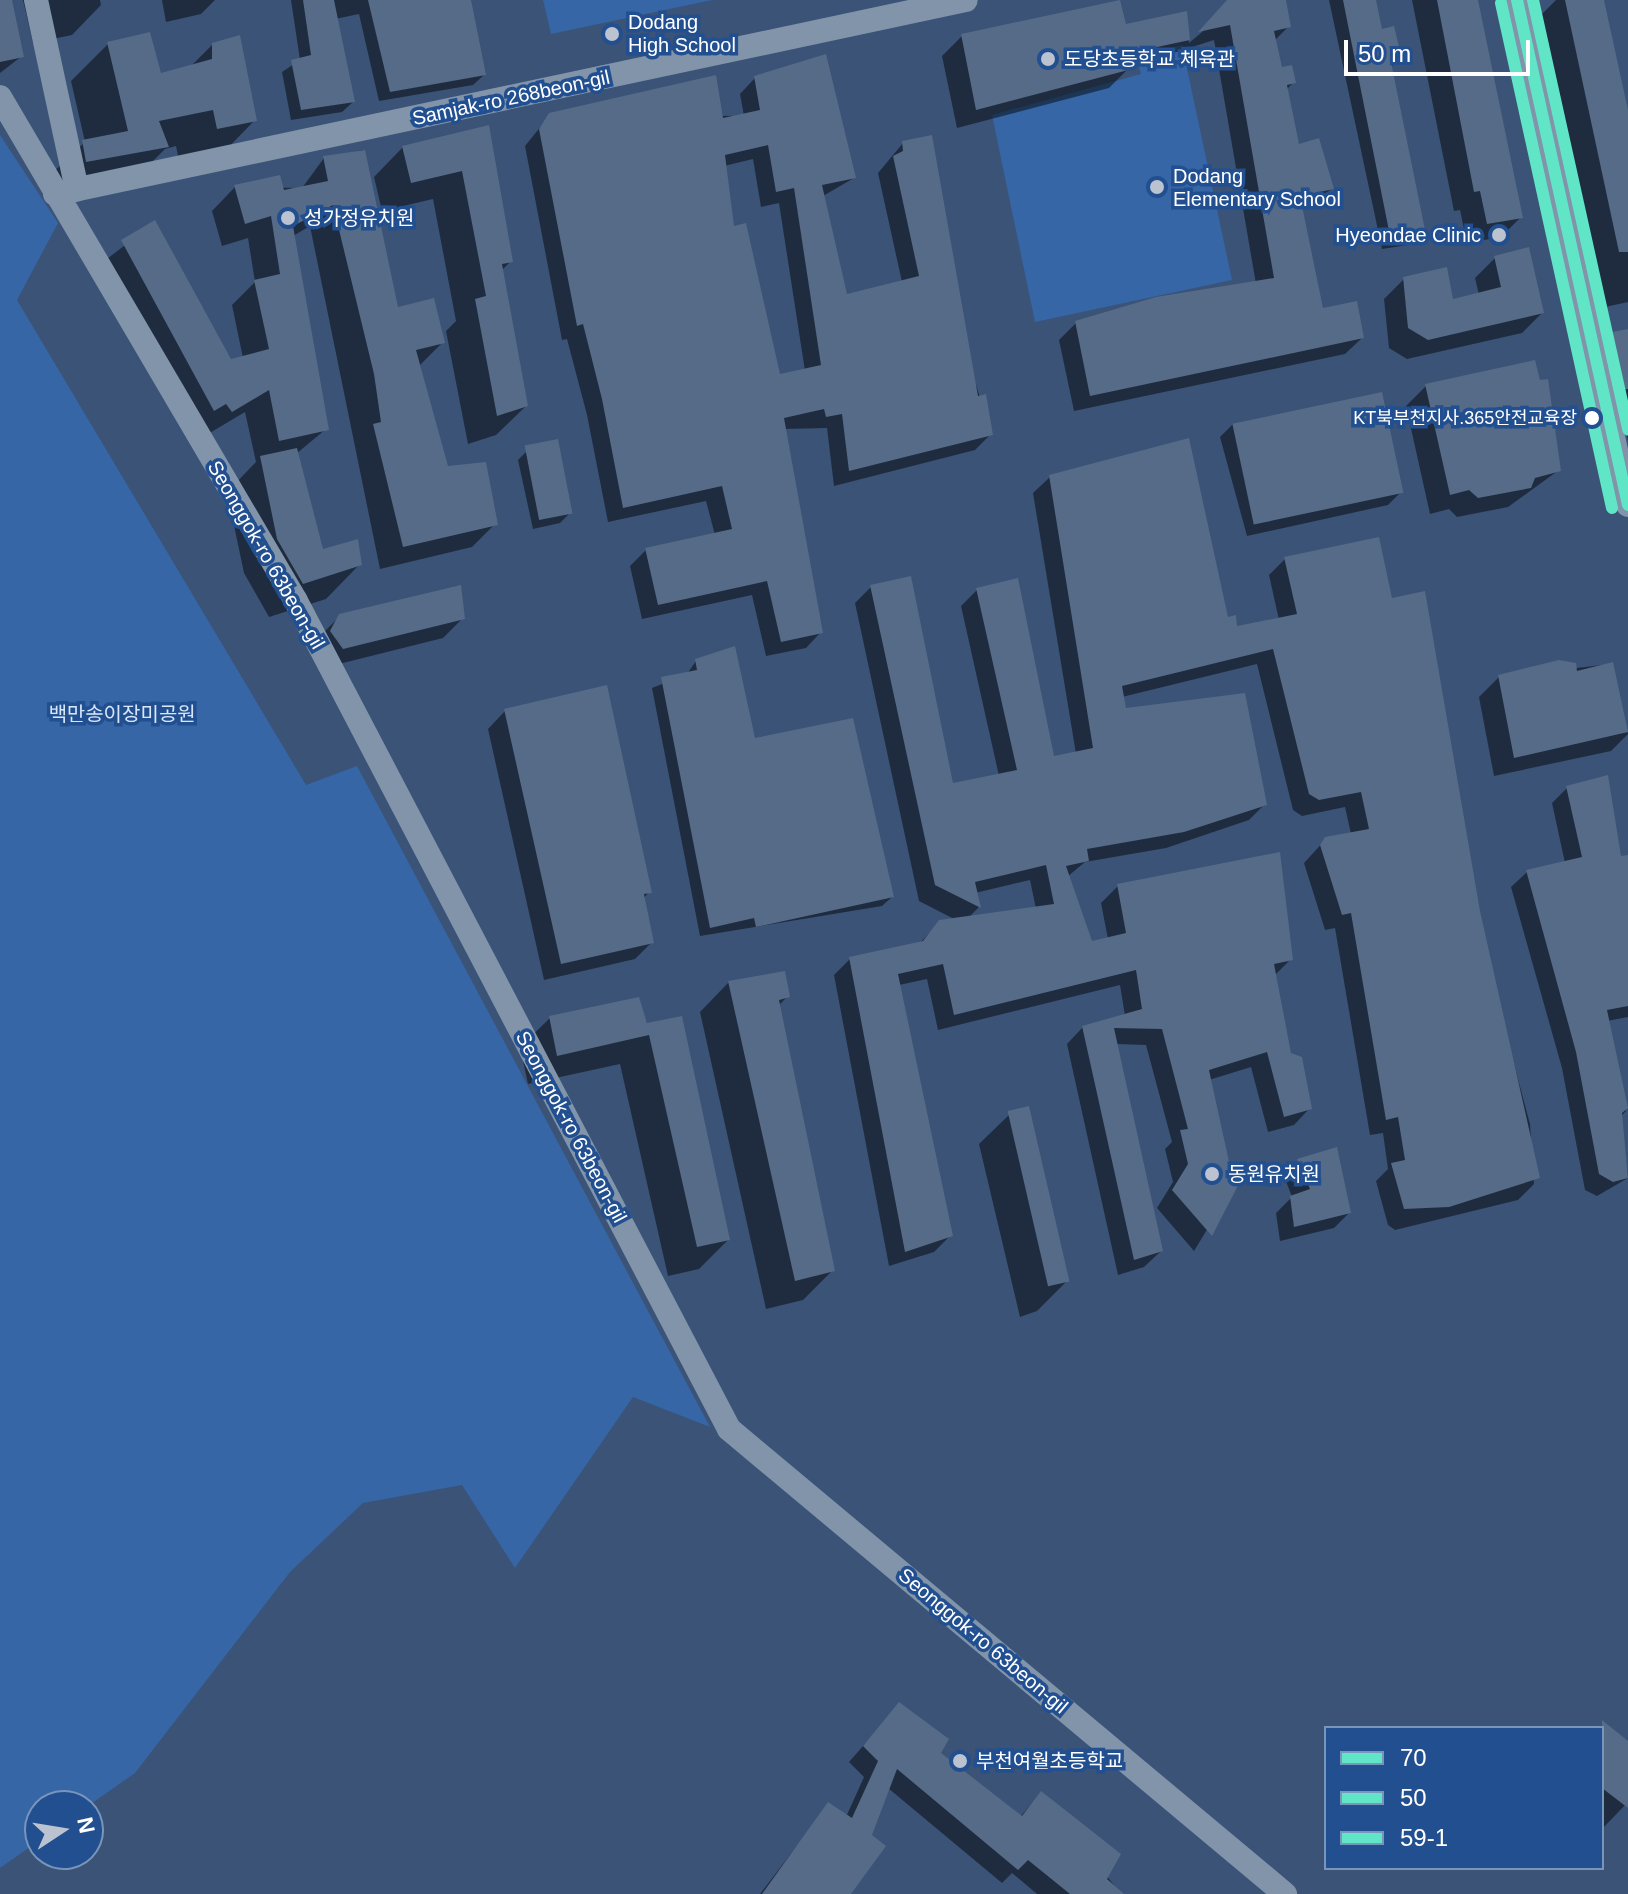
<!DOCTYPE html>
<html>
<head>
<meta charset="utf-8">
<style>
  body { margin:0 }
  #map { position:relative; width:1628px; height:1894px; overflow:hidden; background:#3a5377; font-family:Arial,"Noto Sans KR",sans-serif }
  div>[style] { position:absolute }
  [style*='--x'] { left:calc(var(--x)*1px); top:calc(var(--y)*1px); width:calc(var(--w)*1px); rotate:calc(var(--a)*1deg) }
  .green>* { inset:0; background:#3666a6 }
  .shadow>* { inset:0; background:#0007 }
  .building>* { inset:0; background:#566b87; transform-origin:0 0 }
  .minor>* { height:24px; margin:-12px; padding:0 12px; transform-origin:12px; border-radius:12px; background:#8194aa }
  .bus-1>* { height:12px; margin:-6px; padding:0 6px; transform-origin:6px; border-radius:6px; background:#60e5c7 }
  .bus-2>* { height:12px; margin:-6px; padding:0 6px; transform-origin:6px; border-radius:6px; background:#60e5c7 }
  .bus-3>* { height:12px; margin:-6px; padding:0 6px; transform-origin:6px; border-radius:6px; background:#60e5c7 }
  .dots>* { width:22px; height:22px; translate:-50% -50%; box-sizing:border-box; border:4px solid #214f90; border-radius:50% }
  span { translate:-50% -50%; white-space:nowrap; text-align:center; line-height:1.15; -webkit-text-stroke:7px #214f90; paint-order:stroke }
  .bus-label { font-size:18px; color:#fff }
  .right { translate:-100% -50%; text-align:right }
  .poi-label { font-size:20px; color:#fff }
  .left { translate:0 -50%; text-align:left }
  .street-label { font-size:20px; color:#fff }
  .park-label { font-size:20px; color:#d7e6f9 }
  .legend { position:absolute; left:1324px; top:1726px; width:280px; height:144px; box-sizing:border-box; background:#214f90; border:2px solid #7a95bc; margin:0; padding:10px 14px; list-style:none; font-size:24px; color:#fff }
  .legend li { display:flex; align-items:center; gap:16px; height:40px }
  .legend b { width:40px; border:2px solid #7a95bc }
  .north { position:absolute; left:24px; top:1790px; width:80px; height:80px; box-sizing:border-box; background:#214f90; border:2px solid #7a95bc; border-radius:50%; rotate:78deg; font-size:22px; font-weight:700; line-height:32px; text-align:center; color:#fff }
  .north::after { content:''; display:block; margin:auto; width:28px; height:36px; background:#bac3cf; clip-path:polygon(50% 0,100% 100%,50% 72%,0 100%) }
  .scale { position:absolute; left:1344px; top:40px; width:186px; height:36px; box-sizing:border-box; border:4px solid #fff; border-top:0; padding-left:10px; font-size:24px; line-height:28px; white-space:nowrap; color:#fff; -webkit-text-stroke:6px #214f90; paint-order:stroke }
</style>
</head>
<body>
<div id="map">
  <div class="green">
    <div style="clip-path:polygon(543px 0,712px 0,551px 34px)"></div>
    <div style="clip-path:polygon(1182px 45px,1232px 280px,1035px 322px,992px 115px,1141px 74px,1136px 56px)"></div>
    <div style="clip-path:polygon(0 135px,58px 223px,17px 300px,306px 785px,357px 766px,710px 1427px,633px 1397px,515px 1568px,462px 1485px,363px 1503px,290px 1572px,135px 1773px,88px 1806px,40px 1806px,40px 1840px,0 1868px)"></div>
  </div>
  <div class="shadow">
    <div style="clip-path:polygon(0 0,10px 0,22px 56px,0 73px)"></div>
    <div style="clip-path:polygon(23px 0,100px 0,101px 5px,72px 35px,33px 43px)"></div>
    <div style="clip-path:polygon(162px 0,215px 0,201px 14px,166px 22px)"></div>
    <div style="clip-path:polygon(291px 0,468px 0,484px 75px,473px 85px,379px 101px,359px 14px,335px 19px,353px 102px,342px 112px,291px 120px,282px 72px,300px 60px)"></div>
    <div style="clip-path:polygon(1240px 0,1284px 0,1289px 26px,1274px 41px,1281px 69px,1294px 82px,1286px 90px,1298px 146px,1332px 189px,1301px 208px,1322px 311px,1362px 338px,1345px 354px,1074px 411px,1059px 340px,1076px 323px,1256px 284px,1214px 40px,1130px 67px,1109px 88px,957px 128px,942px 56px,962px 36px,1125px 26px,1185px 14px,1189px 43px)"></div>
    <div style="clip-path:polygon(1329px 0,1374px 0,1380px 31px,1400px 58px,1390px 68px,1424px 234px,1414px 244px,1382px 249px)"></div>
    <div style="clip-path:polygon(1412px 0,1475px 0,1521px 217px,1501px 237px,1467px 243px,1460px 210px,1454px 211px)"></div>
    <div style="clip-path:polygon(1556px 0,1602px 0,1628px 120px,1628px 302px,1596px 309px,1534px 22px)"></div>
    <div style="clip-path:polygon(108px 44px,159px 76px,190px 67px,213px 44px,255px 120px,218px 158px,180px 166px,176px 146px,165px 149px,130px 184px,45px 180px,85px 142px,71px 81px)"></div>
    <div style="clip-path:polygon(evenodd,755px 78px,854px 178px,823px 196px,845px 296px,902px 282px,878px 173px,903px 143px,991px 434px,975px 450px,834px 486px,827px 428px,784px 429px,821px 632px,806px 648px,766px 656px,752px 595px,642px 619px,630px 566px,646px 550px,715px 535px,706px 501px,608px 522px,587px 415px,567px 339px,562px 340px,525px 146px,550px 115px,744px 116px,740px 94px,755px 78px,753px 159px,761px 207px,779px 203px,805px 371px,779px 376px,732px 229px,724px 166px,753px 159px)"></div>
    <div style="clip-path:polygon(487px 127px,511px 261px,501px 271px,526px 406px,496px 435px,468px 444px,446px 331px,456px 321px,433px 199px,382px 211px,374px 177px,403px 147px)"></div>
    <div style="clip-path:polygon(363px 150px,397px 309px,443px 342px,420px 365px,446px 468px,495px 524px,472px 547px,380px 569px,310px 226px,293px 236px,326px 429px,296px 454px,322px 552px,360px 564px,326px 599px,269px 617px,244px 573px,227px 492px,256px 462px,245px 412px,208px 434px,99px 265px,154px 223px,230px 361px,243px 358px,232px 305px,255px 282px,248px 238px,222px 246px,212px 211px,235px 187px,302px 188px,324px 158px)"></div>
    <div style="clip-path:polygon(1495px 258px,1542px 313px,1522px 333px,1407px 359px,1389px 348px,1384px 299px,1404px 279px,1452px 302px,1479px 295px,1475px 278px)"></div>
    <div style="clip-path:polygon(1628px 331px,1628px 441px,1625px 426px,1612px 428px,1595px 347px,1608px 335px)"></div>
    <div style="clip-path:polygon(1426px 386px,1559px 470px,1508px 507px,1457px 517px,1449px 509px,1430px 514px,1406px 406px)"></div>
    <div style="clip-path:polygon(1233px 424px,1401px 492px,1388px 505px,1247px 536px,1220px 437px)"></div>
    <div style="clip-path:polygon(527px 451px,570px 513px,560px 523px,533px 529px,518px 460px)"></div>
    <div style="clip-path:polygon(evenodd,1050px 477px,1236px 629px,1279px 620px,1269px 575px,1285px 559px,1391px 600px,1530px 1124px,1534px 1184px,1518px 1200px,1395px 1230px,1388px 1225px,1376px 1181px,1388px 1169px,1383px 1133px,1370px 1135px,1335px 928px,1325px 930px,1304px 863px,1326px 839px,1351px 834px,1345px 807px,1302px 816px,1293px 810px,1257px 664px,1122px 697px,1124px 710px,1265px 804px,1249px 820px,1166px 848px,1085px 862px,1067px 877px,1090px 943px,1108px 939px,1101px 903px,1118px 886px,1291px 959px,1274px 976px,1289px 1055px,1310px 1108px,1294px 1125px,1268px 1132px,1251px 1067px,1209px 1080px,1229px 1174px,1244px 1169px,1194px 1251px,1157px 1208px,1173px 1182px,1165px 1149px,1172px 1142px,1146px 1045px,1116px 1044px,1161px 1251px,1144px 1267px,1118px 1275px,1067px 1044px,1083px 1027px,1125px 1016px,1120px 985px,938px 1030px,927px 979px,899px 985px,950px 1236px,934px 1252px,889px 1266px,834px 975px,850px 959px,919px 944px,940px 922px,956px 920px,919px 901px,855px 603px,871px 587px,952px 786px,999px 776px,961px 606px,977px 590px,1053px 759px,1076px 754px,1033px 493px,1050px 477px,1030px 880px,1036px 909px,968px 918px,979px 907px,975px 893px,1030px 880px)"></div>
    <div style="clip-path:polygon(340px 616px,463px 618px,443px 638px,323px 668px,319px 637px)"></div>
    <div style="clip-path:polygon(696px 661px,753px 741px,892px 897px,882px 906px,700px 936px,652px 688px,687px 674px)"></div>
    <div style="clip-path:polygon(1611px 664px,1628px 734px,1611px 751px,1494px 776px,1479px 697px,1499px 677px)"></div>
    <div style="clip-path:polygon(505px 711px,649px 892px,643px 899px,652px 942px,635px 959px,544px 980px,488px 729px)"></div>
    <div style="clip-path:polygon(1568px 787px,1620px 858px,1628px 857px,1628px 1017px,1607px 1021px,1626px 1111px,1621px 1116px,1628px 1178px,1597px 1196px,1585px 1190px,1562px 1068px,1511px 887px,1527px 872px,1565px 863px,1552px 803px)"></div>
    <div style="clip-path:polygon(729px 982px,788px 996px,778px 1006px,833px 1270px,803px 1300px,766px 1309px,700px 1012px)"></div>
    <div style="clip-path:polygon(638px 999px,728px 1240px,699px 1269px,668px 1276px,620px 1064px,528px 1084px,520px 1047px,550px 1018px)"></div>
    <div style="clip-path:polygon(1009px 1115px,1067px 1281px,1037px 1311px,1020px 1317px,979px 1144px)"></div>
    <div style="clip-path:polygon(1299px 1161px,1349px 1213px,1334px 1228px,1280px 1241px,1276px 1213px,1292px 1197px,1284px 1176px)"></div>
    <div style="clip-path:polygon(899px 1705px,939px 1753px,1020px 1817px,1041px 1793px,1121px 1894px,1037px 1894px,1012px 1873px,1002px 1883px,888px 1788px,848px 1894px,760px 1894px,828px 1805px,846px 1817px,864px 1777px,849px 1762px)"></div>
    <div style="clip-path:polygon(1602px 1729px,1628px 1744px,1628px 1802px,1602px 1829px)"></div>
  </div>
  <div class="building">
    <div style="clip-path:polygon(0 0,12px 0,24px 57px,0 62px)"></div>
    <div style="clip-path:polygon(303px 0,334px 0,355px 102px,301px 110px,291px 60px,311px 55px)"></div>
    <div style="clip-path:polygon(368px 0,471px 0,486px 75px,390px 92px)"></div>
    <div style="clip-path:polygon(1120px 0,1126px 24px,1187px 11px,1190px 40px,1129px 53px,1132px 69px,976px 110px,961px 34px)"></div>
    <div style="clip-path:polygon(1227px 0,1286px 0,1291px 27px,1274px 31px,1282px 67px,1292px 65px,1296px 83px,1287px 85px,1299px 144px,1319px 138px,1334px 189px,1300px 196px,1323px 308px,1357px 301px,1364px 338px,1090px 396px,1075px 321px,1156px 297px,1274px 278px,1230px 25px,1198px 32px)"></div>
    <div style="clip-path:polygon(1343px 0,1376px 0,1382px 29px,1394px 26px,1402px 59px,1391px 62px,1426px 235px,1391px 241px)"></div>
    <div style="clip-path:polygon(1437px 0,1478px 0,1523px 218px,1487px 224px,1480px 191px,1474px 192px)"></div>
    <div style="clip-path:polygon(1565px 0,1604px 0,1628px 110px,1628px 252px,1619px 252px)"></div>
    <div style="clip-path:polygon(150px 32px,161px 73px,212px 59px,212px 43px,240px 35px,257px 121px,217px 129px,213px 110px,159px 121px,169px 147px,86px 162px,82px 140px,128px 131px,107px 42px)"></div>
    <div style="clip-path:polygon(evenodd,826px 54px,856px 178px,822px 185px,847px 294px,919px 276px,893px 156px,903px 151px,902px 141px,932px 135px,978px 396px,986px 394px,993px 435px,849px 471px,842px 414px,826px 417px,824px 409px,784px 418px,823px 633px,781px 642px,767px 581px,658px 605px,645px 548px,732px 529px,722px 486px,623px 508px,602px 399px,583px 324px,577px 326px,539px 129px,549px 113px,716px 75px,723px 118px,760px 110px,754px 76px,826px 54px,768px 145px,776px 192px,794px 188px,821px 365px,780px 374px,746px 223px,734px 226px,725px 155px,768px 145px)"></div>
    <div style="clip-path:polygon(489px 125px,513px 262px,502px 264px,528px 406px,497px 416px,475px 299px,486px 296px,462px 171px,411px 183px,402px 146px)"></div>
    <div style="clip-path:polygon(365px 150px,398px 307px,434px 298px,445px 343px,416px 350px,448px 466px,486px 462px,498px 525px,403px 547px,373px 424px,381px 422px,374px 374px,333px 205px,293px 226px,329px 430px,279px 441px,269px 390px,232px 412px,226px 404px,214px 411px,121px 240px,155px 220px,231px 359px,269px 349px,254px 280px,280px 274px,271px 216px,245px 224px,234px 185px,280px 175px,284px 190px,328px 181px,323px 156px)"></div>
    <div style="clip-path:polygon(1529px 247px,1544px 313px,1428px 340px,1408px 328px,1403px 277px,1447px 267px,1453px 299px,1501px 287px,1494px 256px)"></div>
    <div style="clip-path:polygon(1628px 329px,1628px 389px,1619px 390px,1607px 333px)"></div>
    <div style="clip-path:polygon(1535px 360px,1540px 380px,1548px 379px,1561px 471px,1535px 478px,1531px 488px,1478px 498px,1469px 490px,1450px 495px,1425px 384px)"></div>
    <div style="left:1382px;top:392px;width:103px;height:153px;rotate:78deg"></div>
    <div style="clip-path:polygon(1189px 438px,1228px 617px,1236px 615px,1237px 626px,1297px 614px,1284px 557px,1379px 537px,1392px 598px,1425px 591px,1480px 911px,1540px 1178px,1449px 1207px,1404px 1209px,1391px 1163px,1405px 1160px,1398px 1117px,1386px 1120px,1351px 913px,1342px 915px,1320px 845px,1325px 837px,1369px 829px,1361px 792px,1319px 800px,1309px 794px,1273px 649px,1122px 686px,1126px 708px,1245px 693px,1267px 805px,1184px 832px,1087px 849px,1089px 861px,1066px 866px,1092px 941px,1126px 933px,1117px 884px,1280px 852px,1293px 960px,1274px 964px,1291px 1053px,1302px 1057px,1312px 1109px,1284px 1117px,1267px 1052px,1209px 1070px,1231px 1171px,1248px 1166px,1212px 1236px,1172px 1190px,1188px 1164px,1180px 1130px,1188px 1129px,1162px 1029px,1114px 1028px,1163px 1251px,1134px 1260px,1082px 1026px,1142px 1009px,1136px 970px,954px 1015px,943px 964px,898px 974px,953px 1236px,905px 1252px,849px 957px,923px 941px,939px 920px,1054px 904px,1046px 865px,975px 882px,981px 908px,935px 885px,870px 585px,911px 576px,953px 783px,1017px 770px,976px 588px,1018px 578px,1054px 756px,1093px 748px,1049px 475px)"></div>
    <div style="left:558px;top:439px;width:76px;height:34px;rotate:79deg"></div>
    <div style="clip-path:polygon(297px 448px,323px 549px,358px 539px,362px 565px,303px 584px,277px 539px,260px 456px)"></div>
    <div style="clip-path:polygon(461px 585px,465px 619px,343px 649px,330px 631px,339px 614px)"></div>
    <div style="clip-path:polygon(735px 646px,755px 738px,853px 718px,894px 897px,756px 927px,754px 918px,710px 928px,661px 677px,697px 670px,695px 659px)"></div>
    <div style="clip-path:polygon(1559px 660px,1576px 663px,1577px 671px,1613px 662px,1628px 732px,1514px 758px,1498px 675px)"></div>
    <div style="clip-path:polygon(607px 685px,652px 893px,644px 894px,654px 943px,561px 964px,504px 709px)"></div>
    <div style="clip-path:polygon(1608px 775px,1621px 856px,1628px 855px,1628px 1006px,1607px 1010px,1628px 1108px,1622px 1113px,1628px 1178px,1613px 1182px,1599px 1174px,1576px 1052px,1526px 870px,1582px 857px,1566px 786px)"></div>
    <div style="clip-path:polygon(785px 971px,790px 997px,779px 1000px,835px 1271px,795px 1281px,728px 981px)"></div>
    <div style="clip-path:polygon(639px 997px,647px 1023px,682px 1016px,730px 1240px,697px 1247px,649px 1035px,557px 1056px,549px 1016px)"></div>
    <div style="left:1029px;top:1106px;width:180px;height:22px;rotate:77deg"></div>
    <div style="clip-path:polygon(1337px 1147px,1351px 1213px,1294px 1227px,1290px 1196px,1310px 1189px,1297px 1159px)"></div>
    <div style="clip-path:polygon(899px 1702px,949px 1739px,941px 1753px,1022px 1816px,1041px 1791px,1121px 1854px,1107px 1879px,1124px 1894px,1070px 1894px,1028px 1860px,1018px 1870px,897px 1769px,872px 1835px,886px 1846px,851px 1894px,762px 1894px,828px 1802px,852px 1818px,878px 1761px,863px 1746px)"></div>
    <div style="clip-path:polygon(1602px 1720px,1628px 1741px,1628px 1808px,1602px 1788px)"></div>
  </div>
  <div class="minor">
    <div style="--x:36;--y:0;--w:194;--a:77.8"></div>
    <div style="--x:1517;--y:0;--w:517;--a:77.6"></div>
    <div style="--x:0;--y:97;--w:584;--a:59.57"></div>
    <div style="--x:296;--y:601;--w:934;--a:62.39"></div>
    <div style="--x:729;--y:1429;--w:725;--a:39.91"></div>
    <div style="--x:55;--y:194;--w:931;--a:-12.02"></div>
  </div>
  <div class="bus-1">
    <div style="--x:1517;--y:0;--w:517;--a:77.6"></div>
  </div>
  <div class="bus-2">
    <div style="--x:1501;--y:3;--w:517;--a:77.6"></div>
  </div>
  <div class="bus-3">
    <div style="--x:1533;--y:0;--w:440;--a:77.5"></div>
  </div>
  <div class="dots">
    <div style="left:612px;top:34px;background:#bac3cf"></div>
    <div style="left:1048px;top:59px;background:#bac3cf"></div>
    <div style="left:1157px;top:187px;background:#bac3cf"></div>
    <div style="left:288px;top:218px;background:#bac3cf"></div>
    <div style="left:1499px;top:235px;background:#bac3cf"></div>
    <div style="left:1592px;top:418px;background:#fff"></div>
    <div style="left:1212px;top:1174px;background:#bac3cf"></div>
    <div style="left:960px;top:1761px;background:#bac3cf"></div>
  </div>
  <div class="bus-label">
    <span class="right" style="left:1577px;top:418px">KT북부천지사.365안전교육장</span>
  </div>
  <div class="poi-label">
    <span class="left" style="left:628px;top:34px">Dodang<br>High School</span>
    <span class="left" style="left:1064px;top:59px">도당초등학교 체육관</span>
    <span class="left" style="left:1173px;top:188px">Dodang<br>Elementary School</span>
    <span class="left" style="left:304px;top:218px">성가정유치원</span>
    <span class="right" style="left:1481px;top:235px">Hyeondae Clinic</span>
    <span class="left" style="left:1228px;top:1174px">동원유치원</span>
    <span class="left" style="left:976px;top:1761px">부천여월초등학교</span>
  </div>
  <div class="street-label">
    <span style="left:511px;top:98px;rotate:-12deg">Samjak-ro 268beon-gil</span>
    <span style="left:266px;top:555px;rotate:60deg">Seonggok-ro 63beon-gil</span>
    <span style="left:571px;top:1127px;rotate:62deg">Seonggok-ro 63beon-gil</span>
    <span style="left:983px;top:1641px;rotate:40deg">Seonggok-ro 63beon-gil</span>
  </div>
  <div class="park-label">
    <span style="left:122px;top:714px">백만송이장미공원</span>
  </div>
  <ul class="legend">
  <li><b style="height:10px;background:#60e5c7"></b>70</li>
  <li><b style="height:10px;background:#60e5c7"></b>50</li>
  <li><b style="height:10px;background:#60e5c7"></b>59-1</li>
  </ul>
  <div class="north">N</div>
  <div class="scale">50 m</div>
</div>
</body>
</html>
